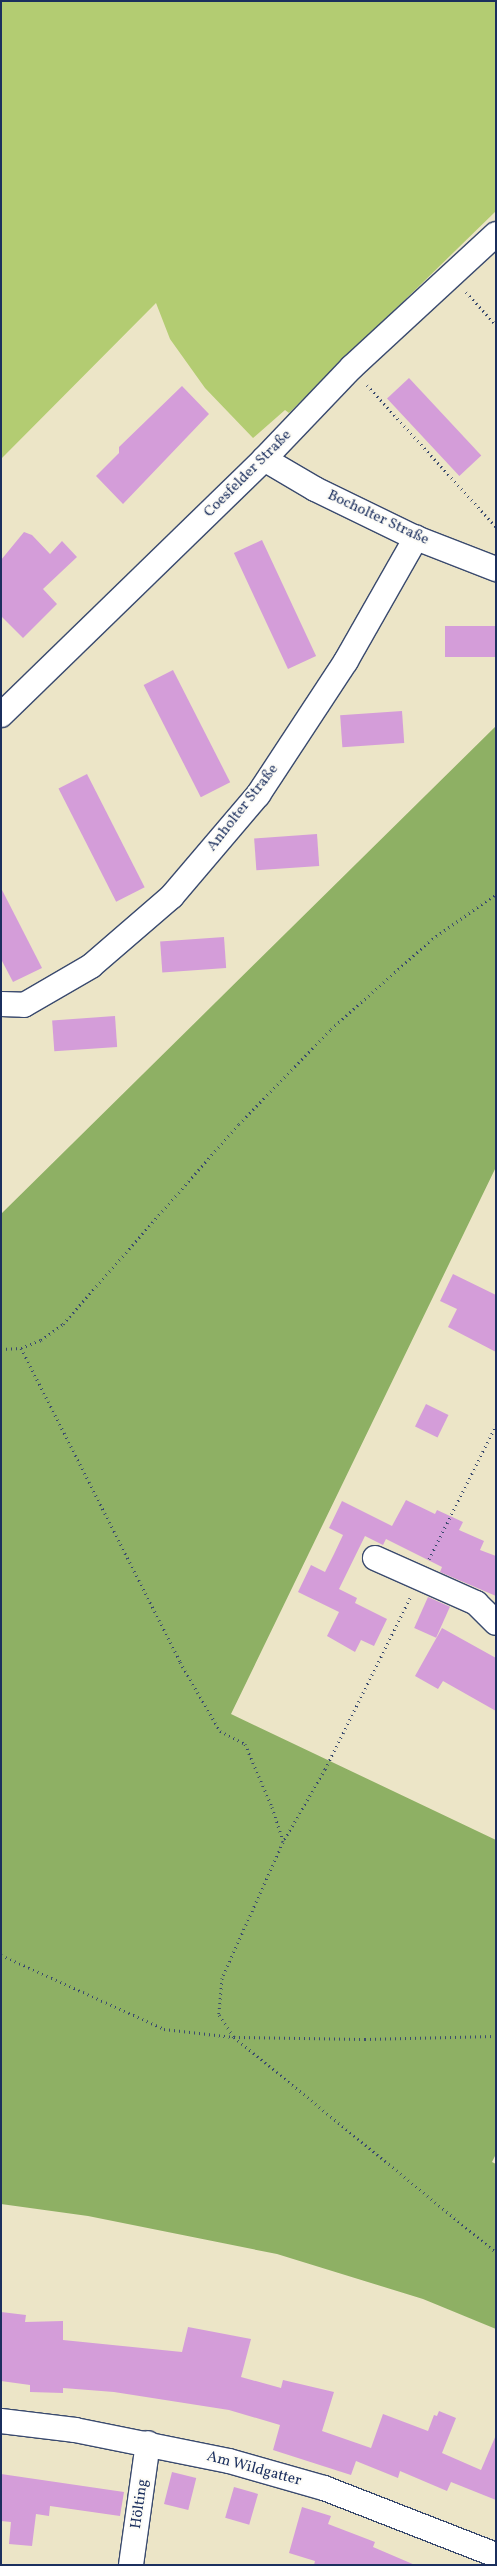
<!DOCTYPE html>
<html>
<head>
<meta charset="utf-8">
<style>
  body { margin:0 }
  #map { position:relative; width:497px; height:2566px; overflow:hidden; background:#ece5c7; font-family:Vollkorn,serif }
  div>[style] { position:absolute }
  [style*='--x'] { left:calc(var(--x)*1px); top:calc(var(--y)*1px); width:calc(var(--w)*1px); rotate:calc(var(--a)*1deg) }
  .green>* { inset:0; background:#b3cc72 }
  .forest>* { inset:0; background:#8eb064 }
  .building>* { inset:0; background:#d49dd9; transform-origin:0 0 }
  .path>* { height:3px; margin-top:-1.5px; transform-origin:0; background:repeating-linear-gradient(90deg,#3a4a6e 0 1px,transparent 0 5px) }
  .roads { filter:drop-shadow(1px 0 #3a4a6e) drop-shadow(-1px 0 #3a4a6e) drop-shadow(0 1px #3a4a6e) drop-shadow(0 -1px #3a4a6e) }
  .minor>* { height:24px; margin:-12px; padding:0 12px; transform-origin:12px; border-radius:12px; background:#fff }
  span { translate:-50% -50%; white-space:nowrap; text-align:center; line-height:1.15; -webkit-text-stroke:4px #fdfcf7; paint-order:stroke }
  .street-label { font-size:15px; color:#1b2f5e }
  .frame { position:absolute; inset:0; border:2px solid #1b2f5e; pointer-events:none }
</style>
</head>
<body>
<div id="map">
  <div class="green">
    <div style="clip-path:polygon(1px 1px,496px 1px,496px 211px,289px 413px,285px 410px,253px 438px,205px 388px,170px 339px,156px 303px,1px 459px)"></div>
  </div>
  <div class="forest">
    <div style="clip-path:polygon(496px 726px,496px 1167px,231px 1714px,496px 1840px,496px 2154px,492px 2162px,496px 2164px,496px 2329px,423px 2299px,277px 2254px,88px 2216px,1px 2204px,1px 1214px)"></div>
  </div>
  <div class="building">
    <div style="left:409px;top:378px;width:106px;height:30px;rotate:47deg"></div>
    <div style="clip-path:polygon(182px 386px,209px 414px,123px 504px,96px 476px,119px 453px,119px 447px)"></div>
    <div style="clip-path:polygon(24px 532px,32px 535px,50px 554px,62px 541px,77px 557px,43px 589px,57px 604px,23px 638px,1px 616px,1px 560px)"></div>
    <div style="left:262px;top:540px;width:128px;height:31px;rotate:65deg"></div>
    <div style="left:496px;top:626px;width:31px;height:51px;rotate:90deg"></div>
    <div style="left:173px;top:670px;width:126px;height:33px;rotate:63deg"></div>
    <div style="left:402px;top:711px;width:32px;height:62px;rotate:86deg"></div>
    <div style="left:87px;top:774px;width:127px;height:32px;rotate:63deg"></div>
    <div style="left:317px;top:834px;width:32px;height:63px;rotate:86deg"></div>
    <div style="clip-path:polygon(1px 888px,42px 968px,13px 982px,1px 959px)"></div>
    <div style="left:224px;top:937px;width:31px;height:64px;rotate:86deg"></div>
    <div style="left:115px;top:1016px;width:31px;height:63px;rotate:86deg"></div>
    <div style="clip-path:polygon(453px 1274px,496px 1295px,496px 1352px,448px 1327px,457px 1309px,440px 1301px)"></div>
    <div style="left:426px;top:1404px;width:25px;height:25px;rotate:26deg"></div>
    <div style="clip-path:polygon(406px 1500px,435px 1514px,437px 1510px,463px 1522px,459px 1530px,484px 1541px,480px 1550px,496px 1556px,496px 1596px,440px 1572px,442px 1567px,386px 1539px,387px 1537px,383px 1545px,365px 1536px,339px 1589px,357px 1598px,355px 1603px,387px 1619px,374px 1646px,361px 1640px,355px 1652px,327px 1636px,339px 1612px,298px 1592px,311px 1565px,325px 1572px,334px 1554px,343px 1535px,329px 1528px,342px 1501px,392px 1526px)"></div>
    <div style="left:428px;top:1597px;width:24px;height:34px;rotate:24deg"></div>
    <div style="clip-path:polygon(442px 1628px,496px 1658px,496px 1711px,443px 1681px,438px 1689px,415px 1676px)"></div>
    <div style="clip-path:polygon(1px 2312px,26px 2315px,25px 2322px,63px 2321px,63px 2340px,182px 2352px,188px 2327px,251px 2339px,241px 2377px,281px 2388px,283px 2380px,334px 2392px,322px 2431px,371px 2448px,383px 2414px,428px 2431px,434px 2415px,437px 2416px,439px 2411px,456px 2418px,442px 2453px,481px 2470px,496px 2435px,496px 2500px,451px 2482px,447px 2491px,400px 2471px,398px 2478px,356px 2461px,351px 2475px,273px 2450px,280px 2425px,229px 2410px,114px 2392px,63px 2388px,63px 2393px,30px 2392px,30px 2385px,1px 2381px)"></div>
    <div style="left:172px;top:2472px;width:25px;height:33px;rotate:14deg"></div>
    <div style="clip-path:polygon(1px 2474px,124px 2492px,120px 2516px,50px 2506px,49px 2516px,36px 2514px,32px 2546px,9px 2544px,11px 2522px,1px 2521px)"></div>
    <div style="left:234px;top:2487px;width:25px;height:32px;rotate:16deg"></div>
    <div style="clip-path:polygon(302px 2507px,331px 2516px,328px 2524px,375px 2542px,373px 2547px,415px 2565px,314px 2565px,315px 2561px,289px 2553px)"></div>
  </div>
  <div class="path">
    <div style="--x:466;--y:292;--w:45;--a:47.7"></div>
    <div style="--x:367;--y:385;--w:192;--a:47.7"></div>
    <div style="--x:21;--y:1348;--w:352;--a:63.1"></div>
    <div style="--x:180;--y:1662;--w:80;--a:59.9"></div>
    <div style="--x:220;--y:1731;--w:28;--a:27"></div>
    <div style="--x:245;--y:1744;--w:69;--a:66.8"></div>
    <div style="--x:272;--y:1807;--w:36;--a:72"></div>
    <div style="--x:1;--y:1349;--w:20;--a:-3"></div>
    <div style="--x:21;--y:1348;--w:22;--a:-22"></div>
    <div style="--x:41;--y:1340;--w:27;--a:-36"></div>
    <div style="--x:63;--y:1324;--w:266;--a:-48.7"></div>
    <div style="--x:239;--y:1124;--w:132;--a:-45.9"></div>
    <div style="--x:331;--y:1029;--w:135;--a:-41.7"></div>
    <div style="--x:432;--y:939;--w:78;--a:-35.1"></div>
    <div style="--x:429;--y:1559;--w:150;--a:-63.4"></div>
    <div style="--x:410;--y:1598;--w:191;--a:116.4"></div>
    <div style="--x:325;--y:1769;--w:84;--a:119.9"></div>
    <div style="--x:283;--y:1842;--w:149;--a:114.2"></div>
    <div style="--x:222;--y:1978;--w:37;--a:95"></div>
    <div style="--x:219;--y:2015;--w:27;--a:56"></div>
    <div style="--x:234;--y:2037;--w:339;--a:39.4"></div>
    <div style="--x:1;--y:1955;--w:179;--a:24.4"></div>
    <div style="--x:164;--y:2029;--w:70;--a:6.5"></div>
    <div style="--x:234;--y:2037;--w:131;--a:0.9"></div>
    <div style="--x:365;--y:2039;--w:131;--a:-1.3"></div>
  </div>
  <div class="roads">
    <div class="minor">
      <div style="--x:264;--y:459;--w:59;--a:30.5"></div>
      <div style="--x:315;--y:489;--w:112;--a:25.9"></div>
      <div style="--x:416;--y:538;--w:86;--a:21.2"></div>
      <div style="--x:1;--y:715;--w:367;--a:-44.2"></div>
      <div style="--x:264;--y:459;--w:127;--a:-46.3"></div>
      <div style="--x:352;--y:367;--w:196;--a:-42.7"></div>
      <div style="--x:1;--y:1004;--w:23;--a:2"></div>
      <div style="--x:24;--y:1005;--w:78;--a:-30.2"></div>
      <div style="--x:91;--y:966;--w:107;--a:-40.8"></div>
      <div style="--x:172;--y:896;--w:133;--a:-49.6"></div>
      <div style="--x:258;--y:795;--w:160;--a:-56.7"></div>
      <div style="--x:346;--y:661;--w:142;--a:-60.4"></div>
      <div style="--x:375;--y:1558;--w:111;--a:24"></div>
      <div style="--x:476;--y:1603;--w:28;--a:45"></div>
      <div style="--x:1;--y:2421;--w:75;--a:6.9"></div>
      <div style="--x:75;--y:2430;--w:157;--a:11.4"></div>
      <div style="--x:229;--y:2461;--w:99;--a:15.9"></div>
      <div style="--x:324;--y:2488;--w:185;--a:21.3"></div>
      <div style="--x:131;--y:2565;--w:123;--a:-82.1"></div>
    </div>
  </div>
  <div class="street-label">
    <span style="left:248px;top:474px;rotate:-45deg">Coesfelder Straße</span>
    <span style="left:378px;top:518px;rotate:25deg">Bocholter Straße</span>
    <span style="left:243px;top:808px;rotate:-52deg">Anholter Straße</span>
    <span style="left:254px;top:2469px;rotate:15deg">Am Wildgatter</span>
    <span style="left:140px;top:2504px;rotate:-82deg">Hölting</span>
  </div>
  <div class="frame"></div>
</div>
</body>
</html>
